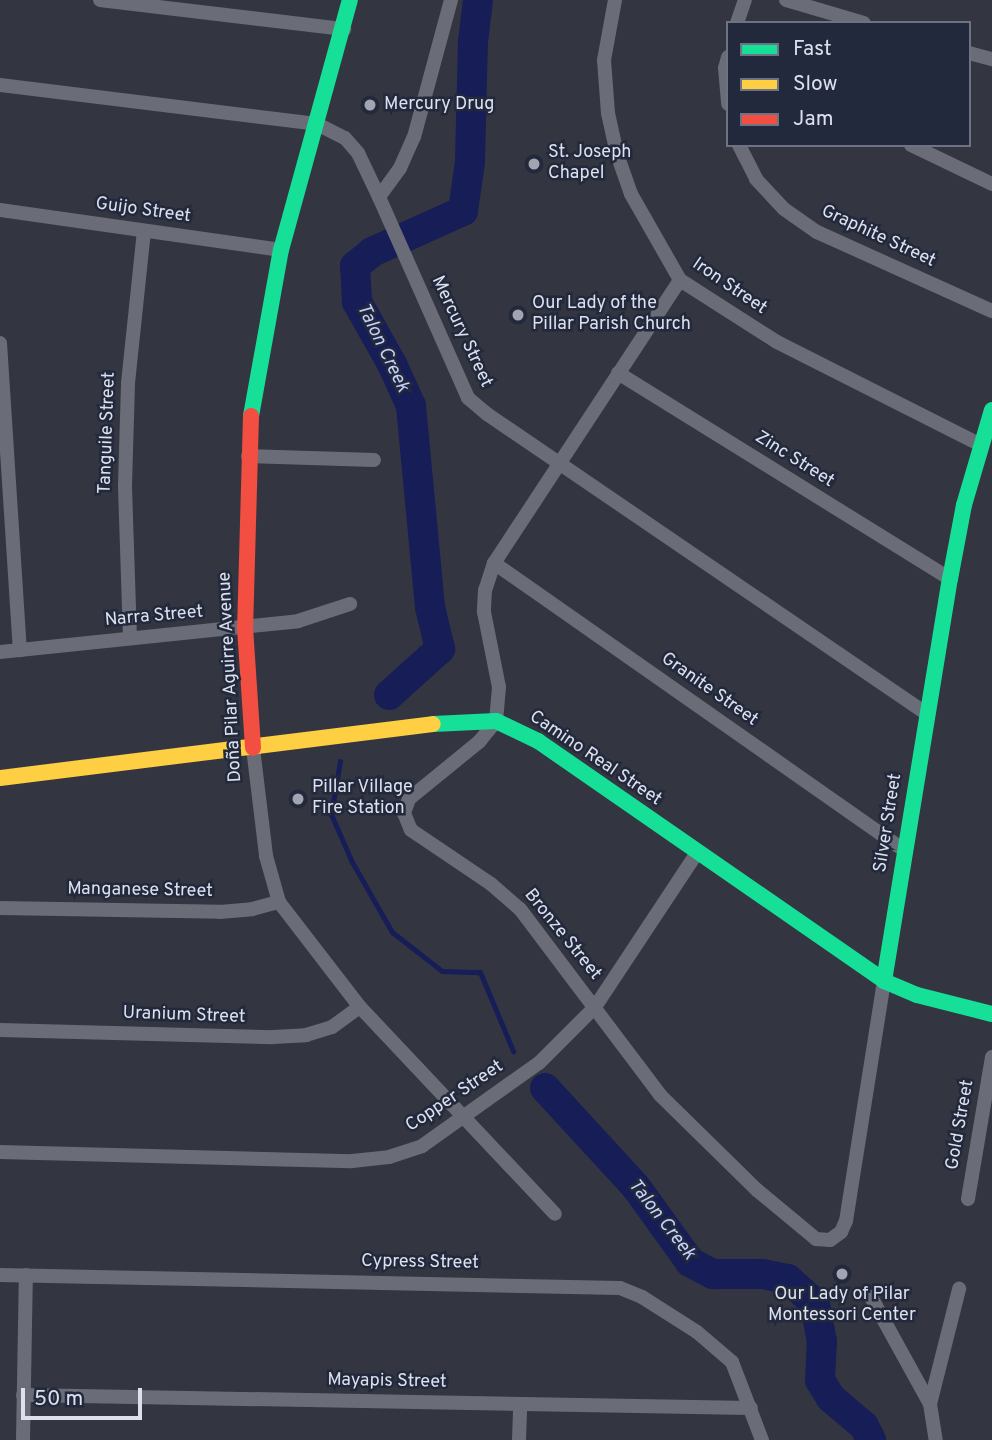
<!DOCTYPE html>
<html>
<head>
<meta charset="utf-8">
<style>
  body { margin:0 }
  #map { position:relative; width:992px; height:1440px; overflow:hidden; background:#333640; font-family:Overpass,sans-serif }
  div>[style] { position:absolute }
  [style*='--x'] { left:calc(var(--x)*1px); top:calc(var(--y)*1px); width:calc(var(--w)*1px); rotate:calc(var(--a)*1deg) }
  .stream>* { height:5px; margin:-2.5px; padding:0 2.5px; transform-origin:2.5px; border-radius:2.5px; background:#171d57 }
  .river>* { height:30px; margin:-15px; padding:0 15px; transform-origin:15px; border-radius:15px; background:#171d57 }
  .street>* { height:14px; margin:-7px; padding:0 7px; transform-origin:7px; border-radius:7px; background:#6a6d78 }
  .fast>* { height:16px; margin:-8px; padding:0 8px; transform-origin:8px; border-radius:8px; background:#16e098 }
  .slow>* { height:16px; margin:-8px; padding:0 8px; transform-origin:8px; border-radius:8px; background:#ffcf43 }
  .jam>* { height:16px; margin:-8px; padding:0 8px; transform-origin:8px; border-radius:8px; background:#f24e42 }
  .dots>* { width:19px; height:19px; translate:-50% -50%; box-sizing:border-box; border:4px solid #23293c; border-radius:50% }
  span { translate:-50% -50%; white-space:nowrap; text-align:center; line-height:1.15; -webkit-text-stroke:5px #23293c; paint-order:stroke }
  .poi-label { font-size:18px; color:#dde1ee }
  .left { translate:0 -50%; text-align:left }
  .street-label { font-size:18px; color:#dde1ee }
  .water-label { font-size:19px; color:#c5d1f9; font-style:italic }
  .legend { position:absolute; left:726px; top:21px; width:245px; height:126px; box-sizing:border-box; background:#23293c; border:2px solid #6d7383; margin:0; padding:9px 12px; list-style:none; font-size:21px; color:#dde1ee }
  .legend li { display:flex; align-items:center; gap:14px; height:35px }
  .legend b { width:35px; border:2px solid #6d7383 }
  .scale { position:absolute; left:21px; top:1388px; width:121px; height:32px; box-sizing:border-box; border:4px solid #dde1ee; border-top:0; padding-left:9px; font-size:21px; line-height:24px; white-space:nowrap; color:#dde1ee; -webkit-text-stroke:5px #23293c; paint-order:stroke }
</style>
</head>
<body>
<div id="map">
  <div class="stream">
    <div style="--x:340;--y:761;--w:54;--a:99.6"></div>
    <div style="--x:331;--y:814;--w:52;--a:66.4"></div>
    <div style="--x:352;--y:862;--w:81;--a:60.3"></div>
    <div style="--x:392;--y:932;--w:63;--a:38"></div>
    <div style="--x:442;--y:971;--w:38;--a:2"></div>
    <div style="--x:480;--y:972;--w:86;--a:67.3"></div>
  </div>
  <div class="river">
    <div style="--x:389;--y:695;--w:69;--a:-42"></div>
    <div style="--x:440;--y:649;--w:43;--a:-103.4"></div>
    <div style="--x:430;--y:607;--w:202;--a:-95.4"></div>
    <div style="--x:411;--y:406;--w:46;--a:-114.3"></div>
    <div style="--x:392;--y:364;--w:71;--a:-119.4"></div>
    <div style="--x:357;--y:302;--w:36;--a:-93"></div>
    <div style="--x:355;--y:266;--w:22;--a:-39"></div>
    <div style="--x:372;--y:252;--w:100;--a:-24.3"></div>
    <div style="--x:463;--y:211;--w:49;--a:-81.9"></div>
    <div style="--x:470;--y:162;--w:120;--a:-88.6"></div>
    <div style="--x:473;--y:42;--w:42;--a:-83.2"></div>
    <div style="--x:545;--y:1088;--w:134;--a:47.4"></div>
    <div style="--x:636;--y:1187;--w:92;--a:54.2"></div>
    <div style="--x:690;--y:1262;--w:26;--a:28"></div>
    <div style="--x:713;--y:1274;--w:49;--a:0"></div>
    <div style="--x:762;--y:1274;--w:26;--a:11"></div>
    <div style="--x:788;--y:1279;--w:36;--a:42"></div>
    <div style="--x:815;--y:1303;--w:39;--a:80"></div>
    <div style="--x:822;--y:1341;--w:39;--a:93"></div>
    <div style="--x:820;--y:1380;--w:21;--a:59"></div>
    <div style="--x:831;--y:1398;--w:43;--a:40.3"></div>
    <div style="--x:864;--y:1426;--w:16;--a:63"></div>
  </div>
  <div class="street">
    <div style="--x:100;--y:0;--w:246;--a:6.8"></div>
    <div style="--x:615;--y:0;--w:61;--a:100.4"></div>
    <div style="--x:604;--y:60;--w:53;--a:85.7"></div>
    <div style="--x:608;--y:113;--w:42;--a:77.6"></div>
    <div style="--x:617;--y:154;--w:42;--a:70.7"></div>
    <div style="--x:631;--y:194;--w:99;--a:60.3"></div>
    <div style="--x:680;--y:280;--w:115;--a:32.6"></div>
    <div style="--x:777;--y:342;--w:229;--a:26.8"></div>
    <div style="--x:786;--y:0;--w:81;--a:16.4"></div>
    <div style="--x:737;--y:23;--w:24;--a:-71"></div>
    <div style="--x:969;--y:53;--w:24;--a:15"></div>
    <div style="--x:728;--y:57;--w:11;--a:105"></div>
    <div style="--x:725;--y:68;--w:36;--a:85"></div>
    <div style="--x:0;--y:85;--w:319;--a:7"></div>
    <div style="--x:317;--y:124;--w:31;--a:27"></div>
    <div style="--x:345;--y:138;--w:20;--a:49"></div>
    <div style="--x:358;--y:153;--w:49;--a:64.5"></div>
    <div style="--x:379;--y:197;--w:220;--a:66.1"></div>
    <div style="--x:468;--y:398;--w:25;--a:40"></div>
    <div style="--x:487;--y:414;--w:533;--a:34.29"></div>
    <div style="--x:739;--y:145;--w:38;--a:63"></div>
    <div style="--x:756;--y:179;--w:41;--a:47"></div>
    <div style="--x:784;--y:209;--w:40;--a:34.9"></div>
    <div style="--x:817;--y:232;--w:192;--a:24.3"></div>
    <div style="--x:911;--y:145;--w:90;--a:25.7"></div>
    <div style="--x:379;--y:197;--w:36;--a:-54"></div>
    <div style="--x:400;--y:168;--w:34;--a:-66"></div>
    <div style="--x:414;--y:137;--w:142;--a:-74.9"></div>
    <div style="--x:0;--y:210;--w:284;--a:8.1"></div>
    <div style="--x:680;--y:280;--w:339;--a:123.3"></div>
    <div style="--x:494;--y:563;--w:28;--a:108"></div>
    <div style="--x:485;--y:590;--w:22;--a:93"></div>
    <div style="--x:484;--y:612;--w:76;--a:78.7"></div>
    <div style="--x:499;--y:687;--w:34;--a:95"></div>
    <div style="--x:496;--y:721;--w:26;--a:129"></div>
    <div style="--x:480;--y:741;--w:92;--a:140.8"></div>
    <div style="--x:409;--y:799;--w:15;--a:110"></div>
    <div style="--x:404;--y:813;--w:18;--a:68"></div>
    <div style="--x:411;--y:830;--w:97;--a:34"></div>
    <div style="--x:491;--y:884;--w:38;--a:41"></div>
    <div style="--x:520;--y:909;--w:233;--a:53"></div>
    <div style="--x:660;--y:1095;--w:136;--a:44.4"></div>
    <div style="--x:757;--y:1190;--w:77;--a:39.7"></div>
    <div style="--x:816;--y:1239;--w:14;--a:4"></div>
    <div style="--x:830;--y:1240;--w:14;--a:-36"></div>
    <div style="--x:841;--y:1232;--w:12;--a:-66"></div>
    <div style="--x:846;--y:1221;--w:243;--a:-81"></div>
    <div style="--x:0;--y:343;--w:308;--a:86.3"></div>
    <div style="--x:618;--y:373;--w:391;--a:31.8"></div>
    <div style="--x:248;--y:456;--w:126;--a:1.8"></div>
    <div style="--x:494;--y:563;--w:499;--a:35"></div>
    <div style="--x:130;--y:638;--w:153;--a:-91.9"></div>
    <div style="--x:125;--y:485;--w:102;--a:-88.3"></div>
    <div style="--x:128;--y:383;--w:153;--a:-84"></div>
    <div style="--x:0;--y:652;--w:300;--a:-5.9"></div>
    <div style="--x:298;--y:621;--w:55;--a:-18.1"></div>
    <div style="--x:253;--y:748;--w:109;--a:83.1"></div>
    <div style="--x:266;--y:856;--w:48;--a:74.2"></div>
    <div style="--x:279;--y:902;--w:133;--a:52.4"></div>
    <div style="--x:360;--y:1007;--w:284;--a:46.7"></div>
    <div style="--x:0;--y:908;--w:220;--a:1"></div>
    <div style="--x:220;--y:912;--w:32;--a:-5"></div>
    <div style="--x:252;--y:909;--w:28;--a:-15"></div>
    <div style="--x:0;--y:1030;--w:273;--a:1.5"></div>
    <div style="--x:273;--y:1037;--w:33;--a:-3"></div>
    <div style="--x:306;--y:1035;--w:27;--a:-17"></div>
    <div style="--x:332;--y:1027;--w:34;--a:-36"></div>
    <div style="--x:0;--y:1152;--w:352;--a:1.5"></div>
    <div style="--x:352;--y:1161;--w:37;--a:-6"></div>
    <div style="--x:389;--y:1157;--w:35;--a:-18"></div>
    <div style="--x:422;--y:1146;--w:143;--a:-35.4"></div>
    <div style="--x:539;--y:1063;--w:79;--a:-45"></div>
    <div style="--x:595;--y:1007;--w:185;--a:-56.5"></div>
    <div style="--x:968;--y:1199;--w:144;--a:-80.4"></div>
    <div style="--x:0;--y:1275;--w:620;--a:1.2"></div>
    <div style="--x:620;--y:1288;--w:24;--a:22"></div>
    <div style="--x:642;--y:1297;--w:65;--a:32.5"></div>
    <div style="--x:697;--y:1332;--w:46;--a:40.6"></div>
    <div style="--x:732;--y:1362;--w:84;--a:69"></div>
    <div style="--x:871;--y:1297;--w:122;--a:61.1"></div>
    <div style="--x:930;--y:1404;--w:36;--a:81"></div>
    <div style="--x:23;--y:1395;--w:728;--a:1.02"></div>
    <div style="--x:930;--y:1404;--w:119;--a:-75.8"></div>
    <div style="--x:23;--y:1440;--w:165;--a:-89"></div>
    <div style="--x:519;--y:1440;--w:36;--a:-88"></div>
  </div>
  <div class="fast">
    <div style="--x:251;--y:416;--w:169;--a:-79.8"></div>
    <div style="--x:281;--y:250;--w:259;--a:-74.6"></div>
    <div style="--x:433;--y:724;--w:63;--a:-2.7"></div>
    <div style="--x:496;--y:721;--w:47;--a:25.5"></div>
    <div style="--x:538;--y:741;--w:421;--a:34.7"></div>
    <div style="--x:884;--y:981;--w:36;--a:23"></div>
    <div style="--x:917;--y:995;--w:77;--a:14.2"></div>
    <div style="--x:884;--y:981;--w:407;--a:-80.7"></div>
    <div style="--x:950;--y:579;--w:75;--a:-79.3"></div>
    <div style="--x:964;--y:505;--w:99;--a:-73.6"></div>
  </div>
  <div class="slow">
    <div style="--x:0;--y:778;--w:436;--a:-7.1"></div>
  </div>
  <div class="jam">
    <div style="--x:251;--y:416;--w:211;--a:91.6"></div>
    <div style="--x:245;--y:627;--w:121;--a:86.2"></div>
  </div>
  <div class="dots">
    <div style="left:370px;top:105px;background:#a2a5b1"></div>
    <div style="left:534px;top:164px;background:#a2a5b1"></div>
    <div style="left:518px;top:315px;background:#a2a5b1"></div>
    <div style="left:298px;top:799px;background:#a2a5b1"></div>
    <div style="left:842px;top:1274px;background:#a2a5b1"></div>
  </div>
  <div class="poi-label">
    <span class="left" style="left:384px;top:105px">Mercury Drug</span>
    <span class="left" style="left:548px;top:164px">St. Joseph<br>Chapel</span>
    <span class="left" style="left:532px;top:315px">Our Lady of the<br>Pillar Parish Church</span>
    <span class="left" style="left:312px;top:799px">Pillar Village<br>Fire Station</span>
    <span style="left:842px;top:1306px">Our Lady of Pilar<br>Montessori Center</span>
  </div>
  <div class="street-label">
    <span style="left:143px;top:211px;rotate:8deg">Guijo Street</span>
    <span style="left:878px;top:237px;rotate:25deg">Graphite Street</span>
    <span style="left:729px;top:287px;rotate:34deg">Iron Street</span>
    <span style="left:461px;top:332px;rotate:65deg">Mercury Street</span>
    <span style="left:108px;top:433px;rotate:-88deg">Tanguile Street</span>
    <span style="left:794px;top:460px;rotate:32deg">Zinc Street</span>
    <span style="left:154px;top:617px;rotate:-5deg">Narra Street</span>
    <span style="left:231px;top:677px;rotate:-93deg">Doña Pilar Aguirre Avenue</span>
    <span style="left:709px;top:690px;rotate:35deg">Granite Street</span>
    <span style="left:595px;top:759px;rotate:34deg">Camino Real Street</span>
    <span style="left:889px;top:823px;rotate:-81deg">Silver Street</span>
    <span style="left:140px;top:891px;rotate:1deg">Manganese Street</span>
    <span style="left:562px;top:935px;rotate:51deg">Bronze Street</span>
    <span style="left:184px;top:1016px;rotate:2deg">Uranium Street</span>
    <span style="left:455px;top:1097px;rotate:-34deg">Copper Street</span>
    <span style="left:961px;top:1125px;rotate:-80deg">Gold Street</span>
    <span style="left:420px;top:1263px;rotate:1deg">Cypress Street</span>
    <span style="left:387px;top:1382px;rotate:1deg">Mayapis Street</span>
  </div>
  <div class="water-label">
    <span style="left:382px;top:348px;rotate:64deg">Talon Creek</span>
    <span style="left:661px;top:1220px;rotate:52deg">Talon Creek</span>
  </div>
  <ul class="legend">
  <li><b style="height:9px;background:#16e098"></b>Fast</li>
  <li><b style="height:9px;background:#ffcf43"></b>Slow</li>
  <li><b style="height:9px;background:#f24e42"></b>Jam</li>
  </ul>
  <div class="scale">50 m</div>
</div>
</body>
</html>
